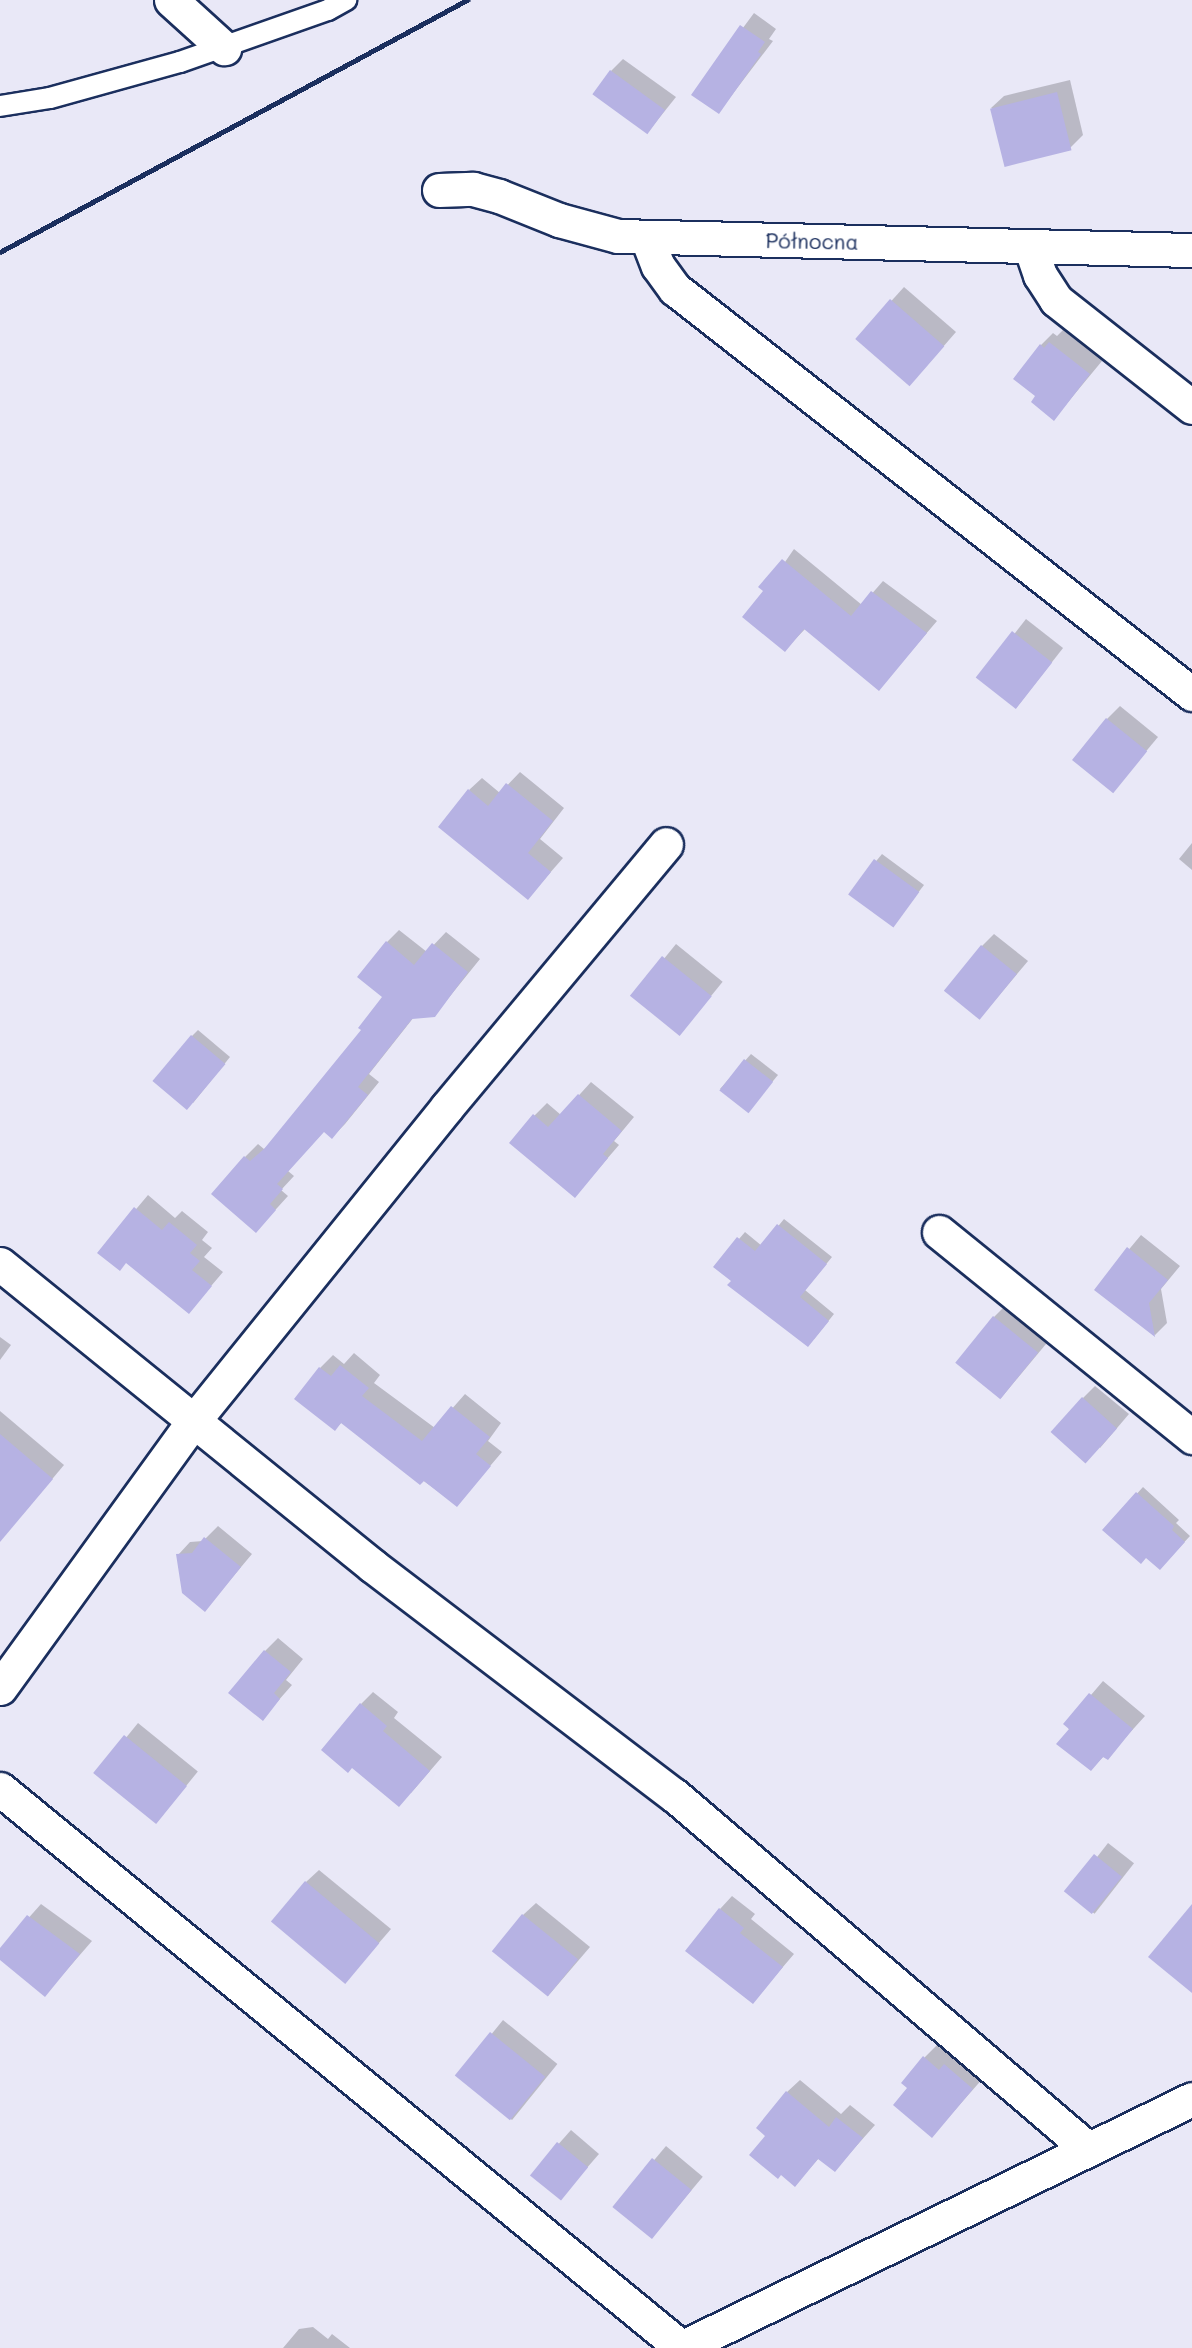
<!DOCTYPE html>
<html>
<head>
<meta charset="utf-8">
<style>
  body { margin:0 }
  #map { position:relative; width:1192px; height:2348px; overflow:hidden; background:#e9e8f7; font-family:Mali,sans-serif }
  div>[style] { position:absolute }
  [style*='--x'] { left:calc(var(--x)*1px); top:calc(var(--y)*1px); width:calc(var(--w)*1px); rotate:calc(var(--a)*1deg) }
  .shadow>* { inset:0; background:#0003; transform-origin:0 0 }
  .building>* { inset:0; background:#b6b2e3; transform-origin:0 0 }
  .roads { filter:drop-shadow(2px 0 #1b2f5e) drop-shadow(-2px 0 #1b2f5e) drop-shadow(0 2px #1b2f5e) drop-shadow(0 -2px #1b2f5e) }
  .service>* { height:20px; margin:-10px; padding:0 10px; transform-origin:10px; border-radius:10px; background:#fff }
  .minor>* { height:33px; margin:-16.5px; padding:0 16.5px; transform-origin:16.5px; border-radius:16.5px; background:#fff }
  .rail>* { height:4.5px; margin:-2.25px; padding:0 2.25px; transform-origin:2.25px; border-radius:2.25px; background:#1b2f5e }
  span { translate:-50% -50%; white-space:nowrap; text-align:center; line-height:1.15; -webkit-text-stroke:4.5px #fff; paint-order:stroke }
  .street-label { font-size:21px; color:#1b2f5e }
</style>
</head>
<body>
<div id="map">
  <div class="shadow">
    <div style="clip-path:polygon(754px 13px,776px 29px,769px 39px,773px 41px,719px 112px,694px 94px)"></div>
    <div style="clip-path:polygon(623px 59px,676px 97px,648px 132px,611px 71px)"></div>
    <div style="clip-path:polygon(1070px 80px,1083px 135px,1070px 148px,991px 108px,1004px 96px)"></div>
    <div style="clip-path:polygon(904px 287px,956px 332px,922px 371px,857px 339px)"></div>
    <div style="clip-path:polygon(1063px 330px,1102px 361px,1054px 419px,1037px 396px,1041px 345px,1053px 333px,1057px 336px)"></div>
    <div style="clip-path:polygon(794px 549px,862px 605px,883px 581px,937px 621px,879px 689px,806px 628px,785px 650px,765px 591px)"></div>
    <div style="left:1026px;top:619px;width:47px;height:76px;rotate:38deg"></div>
    <div style="clip-path:polygon(1120px 706px,1158px 737px,1113px 791px,1107px 719px)"></div>
    <div style="clip-path:polygon(520px 772px,564px 808px,540px 839px,563px 858px,528px 898px,469px 790px,482px 778px,500px 793px)"></div>
    <div style="clip-path:polygon(1192px 843px,1192px 870px,1179px 859px)"></div>
    <div style="clip-path:polygon(882px 854px,924px 885px,898px 919px,849px 894px)"></div>
    <div style="clip-path:polygon(399px 930px,427px 952px,446px 932px,480px 959px,434px 1016px,414px 1017px,369px 1074px,379px 1082px,345px 1124px,332px 1137px,324px 1131px,288px 1171px,294px 1176px,281px 1190px,288px 1196px,268px 1218px,245px 1157px,258px 1144px,264px 1149px,270px 1144px,363px 1030px,384px 997px,387px 942px)"></div>
    <div style="clip-path:polygon(994px 934px,1028px 961px,980px 1018px,982px 946px)"></div>
    <div style="left:676px;top:944px;width:60px;height:68px;rotate:39deg"></div>
    <div style="clip-path:polygon(198px 1030px,230px 1057px,193px 1103px,192px 1036px)"></div>
    <div style="clip-path:polygon(751px 1054px,778px 1075px,753px 1105px,720px 1089px)"></div>
    <div style="clip-path:polygon(591px 1082px,634px 1117px,614px 1141px,619px 1145px,575px 1196px,534px 1116px,547px 1103px,561px 1115px)"></div>
    <div style="clip-path:polygon(148px 1195px,175px 1218px,182px 1211px,208px 1232px,202px 1240px,212px 1248px,204px 1257px,223px 1272px,189px 1312px,127px 1262px,100px 1252px)"></div>
    <div style="clip-path:polygon(784px 1219px,832px 1257px,805px 1290px,834px 1314px,814px 1339px,715px 1267px,745px 1232px,762px 1246px)"></div>
    <div style="clip-path:polygon(1141px 1235px,1180px 1266px,1161px 1289px,1167px 1323px,1155px 1335px,1096px 1289px)"></div>
    <div style="clip-path:polygon(1013px 1298px,1056px 1332px,1001px 1398px,994px 1317px)"></div>
    <div style="clip-path:polygon(0 1337px,11px 1345px,0 1360px)"></div>
    <div style="clip-path:polygon(354px 1353px,380px 1375px,374px 1383px,435px 1428px,465px 1394px,501px 1423px,488px 1441px,502px 1452px,457px 1505px,342px 1422px,335px 1429px,320px 1368px,333px 1355px,344px 1364px)"></div>
    <div style="clip-path:polygon(1095px 1386px,1129px 1414px,1100px 1448px,1083px 1398px)"></div>
    <div style="clip-path:polygon(0 1411px,64px 1465px,22px 1515px,0 1520px)"></div>
    <div style="clip-path:polygon(1143px 1487px,1179px 1520px,1176px 1523px,1190px 1536px,1166px 1562px,1146px 1557px,1104px 1530px)"></div>
    <div style="clip-path:polygon(218px 1526px,252px 1554px,205px 1610px,178px 1555px,190px 1542px,203px 1541px)"></div>
    <div style="clip-path:polygon(278px 1638px,303px 1659px,286px 1680px,292px 1685px,263px 1718px,265px 1651px)"></div>
    <div style="clip-path:polygon(1103px 1681px,1145px 1716px,1107px 1758px,1104px 1756px,1091px 1769px,1066px 1724px)"></div>
    <div style="clip-path:polygon(373px 1692px,398px 1712px,394px 1718px,442px 1757px,411px 1793px,361px 1704px)"></div>
    <div style="left:138px;top:1723px;width:77px;height:66px;rotate:39deg"></div>
    <div style="left:1108px;top:1843px;width:33px;height:64px;rotate:38deg"></div>
    <div style="clip-path:polygon(319px 1870px,391px 1929px,347px 1980px,306px 1882px)"></div>
    <div style="clip-path:polygon(732px 1896px,755px 1914px,751px 1919px,794px 1954px,753px 2002px,720px 1909px)"></div>
    <div style="clip-path:polygon(536px 1903px,590px 1947px,548px 1996px,523px 1915px)"></div>
    <div style="clip-path:polygon(41px 1904px,92px 1941px,45px 1995px,0 1958px,0 1950px)"></div>
    <div style="left:503px;top:2020px;width:70px;height:72px;rotate:39deg"></div>
    <div style="clip-path:polygon(937px 2045px,953px 2058px,958px 2053px,985px 2076px,932px 2136px,909px 2088px,925px 2057px)"></div>
    <div style="clip-path:polygon(800px 2080px,841px 2114px,850px 2105px,875px 2125px,835px 2170px,819px 2158px,795px 2185px,787px 2092px)"></div>
    <div style="clip-path:polygon(571px 2130px,599px 2154px,572px 2185px,532px 2174px)"></div>
    <div style="left:666px;top:2146px;width:48px;height:79px;rotate:40deg"></div>
    <div style="clip-path:polygon(313px 2327px,328px 2339px,332px 2334px,350px 2348px,283px 2348px,299px 2329px)"></div>
  </div>
  <div class="building">
    <div style="clip-path:polygon(740px 25px,765px 42px,758px 52px,761px 54px,719px 114px,691px 95px)"></div>
    <div style="left:610px;top:70px;width:68px;height:30px;rotate:36deg"></div>
    <div style="left:1057px;top:92px;width:60px;height:69px;rotate:76deg"></div>
    <div style="left:890px;top:299px;width:72px;height:53px;rotate:41deg"></div>
    <div style="clip-path:polygon(1049px 342px,1090px 374px,1054px 421px,1031px 402px,1035px 396px,1013px 379px,1040px 344px,1044px 348px)"></div>
    <div style="clip-path:polygon(782px 559px,851px 616px,871px 591px,927px 633px,879px 691px,804px 629px,785px 652px,742px 617px,763px 591px,758px 587px)"></div>
    <div style="left:1012px;top:631px;width:51px;height:59px;rotate:38deg"></div>
    <div style="left:1106px;top:718px;width:53px;height:54px;rotate:39deg"></div>
    <div style="clip-path:polygon(506px 783px,553px 821px,528px 853px,551px 872px,528px 900px,438px 827px,468px 789px,488px 806px)"></div>
    <div style="left:874px;top:859px;width:56px;height:44px;rotate:36deg"></div>
    <div style="clip-path:polygon(386px 941px,414px 965px,432px 943px,468px 972px,435px 1017px,412px 1019px,358px 1087px,368px 1095px,332px 1139px,324px 1132px,277px 1184px,283px 1189px,270px 1204px,276px 1210px,256px 1233px,211px 1194px,244px 1156px,250px 1161px,264px 1149px,361px 1030px,358px 1028px,382px 997px,357px 977px)"></div>
    <div style="left:981px;top:945px;width:46px;height:59px;rotate:39deg"></div>
    <div style="left:662px;top:956px;width:64px;height:51px;rotate:39deg"></div>
    <div style="left:191px;top:1035px;width:45px;height:60px;rotate:40deg"></div>
    <div style="left:744px;top:1059px;width:37px;height:40px;rotate:38deg"></div>
    <div style="clip-path:polygon(578px 1094px,622px 1131px,603px 1154px,608px 1158px,575px 1198px,509px 1143px,533px 1114px,548px 1127px)"></div>
    <div style="clip-path:polygon(134px 1207px,162px 1230px,169px 1222px,197px 1245px,190px 1253px,200px 1261px,192px 1270px,212px 1286px,189px 1314px,126px 1263px,120px 1271px,97px 1253px)"></div>
    <div style="clip-path:polygon(777px 1224px,827px 1264px,800px 1297px,829px 1321px,808px 1347px,727px 1285px,731px 1281px,713px 1267px,737px 1237px,755px 1251px)"></div>
    <div style="clip-path:polygon(1127px 1247px,1168px 1280px,1149px 1303px,1155px 1337px,1094px 1290px)"></div>
    <div style="left:993px;top:1316px;width:58px;height:60px;rotate:39deg"></div>
    <div style="clip-path:polygon(340px 1365px,369px 1388px,362px 1396px,422px 1441px,451px 1406px,490px 1437px,476px 1454px,491px 1466px,457px 1507px,424px 1481px,420px 1485px,341px 1423px,335px 1431px,294px 1399px,319px 1367px,331px 1376px)"></div>
    <div style="left:1082px;top:1397px;width:47px;height:47px;rotate:42deg"></div>
    <div style="clip-path:polygon(0 1434px,53px 1479px,0 1542px)"></div>
    <div style="clip-path:polygon(1136px 1492px,1174px 1526px,1172px 1530px,1185px 1542px,1160px 1570px,1146px 1558px,1141px 1564px,1102px 1530px)"></div>
    <div style="clip-path:polygon(204px 1537px,241px 1567px,205px 1612px,182px 1593px,176px 1554px,192px 1553px)"></div>
    <div style="clip-path:polygon(264px 1650px,291px 1672px,274px 1693px,280px 1699px,263px 1721px,228px 1693px)"></div>
    <div style="clip-path:polygon(1089px 1693px,1133px 1729px,1108px 1760px,1103px 1757px,1091px 1771px,1056px 1744px,1069px 1729px,1063px 1724px)"></div>
    <div style="clip-path:polygon(360px 1703px,387px 1726px,383px 1731px,430px 1771px,399px 1807px,352px 1768px,348px 1773px,321px 1750px)"></div>
    <div style="left:124px;top:1735px;width:81px;height:49px;rotate:39deg"></div>
    <div style="left:1094px;top:1854px;width:36px;height:48px;rotate:39deg"></div>
    <div style="left:305px;top:1881px;width:97px;height:53px;rotate:40deg"></div>
    <div style="clip-path:polygon(1192px 1904px,1192px 1993px,1148px 1957px)"></div>
    <div style="clip-path:polygon(719px 1908px,744px 1928px,740px 1933px,783px 1967px,753px 2004px,685px 1951px)"></div>
    <div style="left:522px;top:1914px;width:72px;height:48px;rotate:39deg"></div>
    <div style="clip-path:polygon(27px 1915px,80px 1954px,45px 1997px,0 1960px,0 1948px)"></div>
    <div style="left:490px;top:2032px;width:71px;height:56px;rotate:39deg"></div>
    <div style="clip-path:polygon(923px 2056px,939px 2070px,944px 2064px,973px 2089px,932px 2138px,893px 2105px,907px 2088px,901px 2083px)"></div>
    <div style="clip-path:polygon(786px 2091px,829px 2127px,836px 2117px,863px 2138px,835px 2172px,818px 2159px,795px 2187px,781px 2175px,778px 2179px,749px 2155px,765px 2136px,756px 2128px)"></div>
    <div style="left:557px;top:2142px;width:40px;height:43px;rotate:39deg"></div>
    <div style="left:652px;top:2158px;width:51px;height:63px;rotate:39deg"></div>
  </div>
  <div class="roads">
    <div class="service">
      <div style="--x:0;--y:106;--w:51;--a:-9.1"></div>
      <div style="--x:50;--y:98;--w:135;--a:-15.5"></div>
      <div style="--x:180;--y:62;--w:157;--a:-19.4"></div>
      <div style="--x:328;--y:10;--w:21;--a:-29"></div>
    </div>
    <div class="minor">
      <div style="--x:171;--y:0;--w:72;--a:42.2"></div>
      <div style="--x:439;--y:190;--w:34;--a:-2"></div>
      <div style="--x:473;--y:189;--w:27;--a:15"></div>
      <div style="--x:499;--y:196;--w:65;--a:21.8"></div>
      <div style="--x:559;--y:220;--w:61;--a:15.2"></div>
      <div style="--x:618;--y:236;--w:574;--a:1.4"></div>
      <div style="--x:647;--y:238;--w:30;--a:69"></div>
      <div style="--x:658;--y:266;--w:29;--a:54"></div>
      <div style="--x:675;--y:289;--w:657;--a:38.07"></div>
      <div style="--x:1030;--y:246;--w:31;--a:71"></div>
      <div style="--x:1040;--y:275;--w:30;--a:57"></div>
      <div style="--x:1056;--y:300;--w:173;--a:38.2"></div>
      <div style="--x:939;--y:1232;--w:326;--a:39"></div>
      <div style="--x:0;--y:1264;--w:480;--a:39"></div>
      <div style="--x:373;--y:1566;--w:378;--a:37.3"></div>
      <div style="--x:674;--y:1795;--w:545;--a:40.53"></div>
      <div style="--x:0;--y:1688;--w:327;--a:-54.1"></div>
      <div style="--x:192;--y:1423;--w:406;--a:-51.1"></div>
      <div style="--x:447;--y:1107;--w:342;--a:-50.2"></div>
      <div style="--x:0;--y:1789;--w:882;--a:39.34"></div>
      <div style="--x:681;--y:2348;--w:568;--a:-25.98"></div>
    </div>
  </div>
  <div class="rail">
    <div style="--x:0;--y:252;--w:531;--a:-28.35"></div>
  </div>
  <div class="street-label">
    <span style="left:812px;top:241px;rotate:1deg">Północna</span>
  </div>
</div>
</body>
</html>
